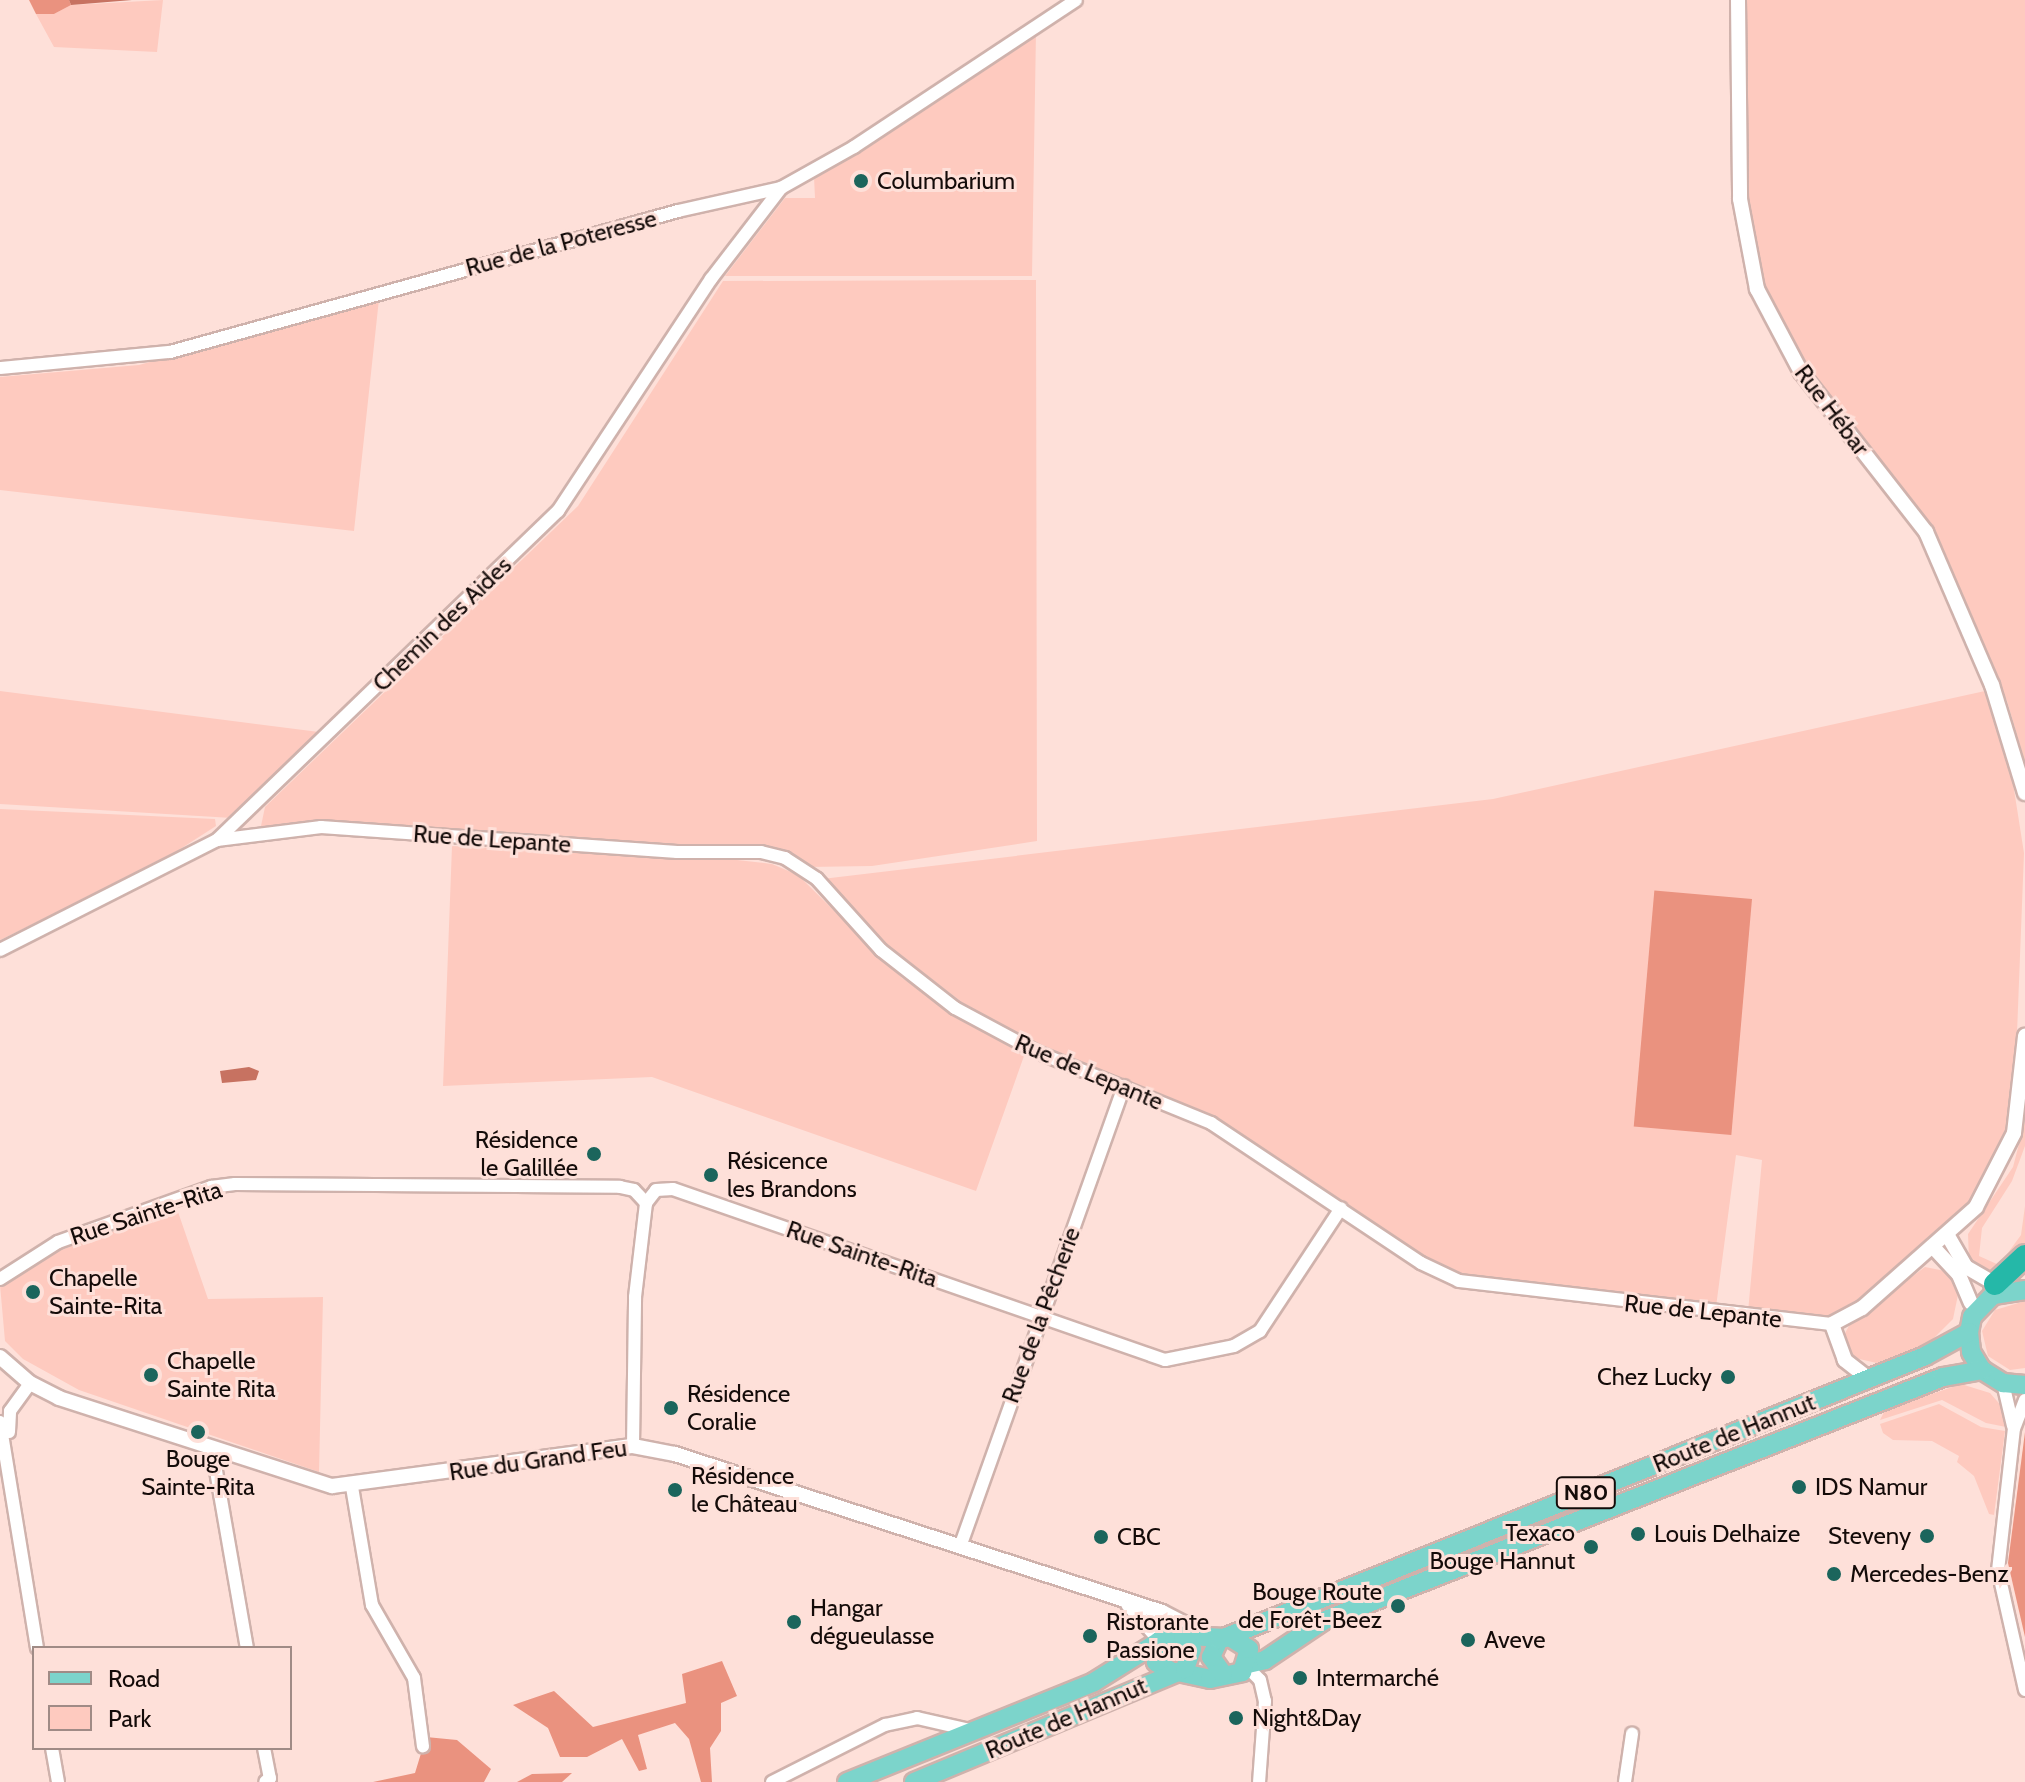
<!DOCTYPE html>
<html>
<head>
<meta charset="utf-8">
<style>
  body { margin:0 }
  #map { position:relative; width:2025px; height:1782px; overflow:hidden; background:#fee0d9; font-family:Cabin,sans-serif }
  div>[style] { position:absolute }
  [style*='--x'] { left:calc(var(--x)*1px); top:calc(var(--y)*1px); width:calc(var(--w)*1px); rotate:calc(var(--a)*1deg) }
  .green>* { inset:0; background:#fecabf }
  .forest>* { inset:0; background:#ea927f; transform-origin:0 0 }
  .water>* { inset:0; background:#c77261 }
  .roads { filter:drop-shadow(2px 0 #cfb2ac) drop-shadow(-2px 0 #cfb2ac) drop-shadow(0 2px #cfb2ac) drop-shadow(0 -2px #cfb2ac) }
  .minor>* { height:12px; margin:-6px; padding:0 6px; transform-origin:6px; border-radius:6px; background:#fff }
  .tertiary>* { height:14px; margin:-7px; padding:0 7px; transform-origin:7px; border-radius:7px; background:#fff }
  .primary>* { height:18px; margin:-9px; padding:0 9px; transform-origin:9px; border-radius:9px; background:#7cd4cb }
  .motorway>* { height:22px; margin:-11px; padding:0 11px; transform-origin:11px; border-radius:11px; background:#25b8a8 }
  .dots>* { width:22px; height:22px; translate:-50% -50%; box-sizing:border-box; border:4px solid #fee0d9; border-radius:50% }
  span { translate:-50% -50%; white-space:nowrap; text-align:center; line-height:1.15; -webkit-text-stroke:6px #fee0d9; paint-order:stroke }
  .shield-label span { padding:2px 6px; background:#fee0d9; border:2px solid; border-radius:6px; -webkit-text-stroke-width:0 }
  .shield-label { font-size:22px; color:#140b09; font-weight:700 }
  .poi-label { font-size:24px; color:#140b09 }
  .left { translate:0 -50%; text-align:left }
  .right { translate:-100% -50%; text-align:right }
  .street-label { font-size:24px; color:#140b09 }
  .legend { position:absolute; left:32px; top:1646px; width:260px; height:104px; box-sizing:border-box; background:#fee0d9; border:2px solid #a08b86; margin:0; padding:10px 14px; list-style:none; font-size:24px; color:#140b09 }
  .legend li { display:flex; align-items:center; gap:16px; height:40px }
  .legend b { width:40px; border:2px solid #a08b86 }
</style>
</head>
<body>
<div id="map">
  <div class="green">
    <div style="clip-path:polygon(163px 0,157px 52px,54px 47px,36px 14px,54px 14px,71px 5px)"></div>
    <div style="clip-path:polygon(1745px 0,2025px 0,2025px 762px,2007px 701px,1938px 544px,1894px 476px,1819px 387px,1772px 310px,1760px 280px,1748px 216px)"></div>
    <div style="clip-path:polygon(1036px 32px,1032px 276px,725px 276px,785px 198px,815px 198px,814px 177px)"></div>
    <div style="clip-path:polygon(1036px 280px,1037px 841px,872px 866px,808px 867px,774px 851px,261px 826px,265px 807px,578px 506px,723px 281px)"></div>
    <div style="clip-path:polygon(379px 299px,354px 531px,0 490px,0 377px,139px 365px)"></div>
    <div style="clip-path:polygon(0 691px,319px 732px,232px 818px,0 804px)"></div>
    <div style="clip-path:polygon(1985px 691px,2007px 745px,2024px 853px,2015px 1085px,2006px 1136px,1982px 1189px,1946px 1231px,1832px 1319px,1748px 1312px,1762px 1160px,1736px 1155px,1716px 1307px,1474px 1280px,1442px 1270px,1212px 1118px,1044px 1048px,972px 1010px,868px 930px,822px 879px,1493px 799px)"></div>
    <div style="clip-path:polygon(0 809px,215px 819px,216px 826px,160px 862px,0 940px)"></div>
    <div style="clip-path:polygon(452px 846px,737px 860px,772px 864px,798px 875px,902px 978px,1024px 1056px,976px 1191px,652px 1077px,443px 1086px)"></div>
    <div style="clip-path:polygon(2025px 1121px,2025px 1146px,2012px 1181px,1982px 1228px,1979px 1256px,1999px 1265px,2021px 1235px,2025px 1206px,2025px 1246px,1996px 1278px,1969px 1261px,1968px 1234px,2013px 1167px)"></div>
    <div style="clip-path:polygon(177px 1209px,208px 1299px,323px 1297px,319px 1472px,79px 1390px,23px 1359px,5px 1341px,0 1285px,61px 1250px)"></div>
    <div style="clip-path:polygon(1925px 1267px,1950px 1272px,1959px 1290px,1953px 1319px,1926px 1346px,1903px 1356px,1881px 1364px,1855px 1358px,1843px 1337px,1851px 1322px)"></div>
    <div style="clip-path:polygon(2025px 1301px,2025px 1368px,2010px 1370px,1988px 1356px,1982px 1331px,1995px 1310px)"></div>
    <div style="clip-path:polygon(1961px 1384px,1990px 1393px,2004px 1409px,2006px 1427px,1986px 1423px,1942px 1400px,1880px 1420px,1885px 1410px)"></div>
    <div style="clip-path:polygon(1939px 1404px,1981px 1427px,2005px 1431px,1994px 1515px,1989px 1514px,1974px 1476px,1957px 1462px,1959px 1456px,1932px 1441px,1893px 1440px,1883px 1433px,1880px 1424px)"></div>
  </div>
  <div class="forest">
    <div style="clip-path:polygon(29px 0,69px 0,71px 5px,54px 14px,36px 14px)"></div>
    <div style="left:1752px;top:899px;width:237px;height:98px;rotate:95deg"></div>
    <div style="clip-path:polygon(2025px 1432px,2025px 1637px,2008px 1563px)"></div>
    <div style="clip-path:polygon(722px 1661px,737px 1696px,721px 1703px,721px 1731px,710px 1748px,712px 1782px,701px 1782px,689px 1739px,675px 1723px,638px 1735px,647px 1769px,639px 1771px,622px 1739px,587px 1757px,560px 1757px,548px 1728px,513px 1705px,554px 1691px,593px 1727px,686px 1703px,682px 1674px)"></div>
    <div style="clip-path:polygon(426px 1737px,457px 1740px,491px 1769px,484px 1782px,373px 1782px,415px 1773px)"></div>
    <div style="clip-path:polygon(572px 1773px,562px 1782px,517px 1782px,532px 1774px)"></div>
  </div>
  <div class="water">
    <div style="clip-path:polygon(69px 0,132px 0,71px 5px)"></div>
    <div style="clip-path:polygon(249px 1067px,259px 1071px,256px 1080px,222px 1083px,220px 1071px)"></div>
  </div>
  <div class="roads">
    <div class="minor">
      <div style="--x:0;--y:368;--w:171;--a:-5.4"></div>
      <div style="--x:170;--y:352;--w:527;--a:-15.51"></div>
      <div style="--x:678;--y:211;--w:106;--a:-12.6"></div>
      <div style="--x:781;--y:188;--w:84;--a:-29.3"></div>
      <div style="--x:854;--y:147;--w:266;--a:-33.5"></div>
      <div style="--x:217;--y:840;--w:105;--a:-7.1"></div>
      <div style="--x:321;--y:827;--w:357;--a:4"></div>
      <div style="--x:677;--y:852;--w:84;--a:0"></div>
      <div style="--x:761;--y:852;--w:25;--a:14"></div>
      <div style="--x:785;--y:858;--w:38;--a:33"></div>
      <div style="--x:817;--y:879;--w:96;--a:48"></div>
      <div style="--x:881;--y:950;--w:94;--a:38.1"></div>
      <div style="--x:955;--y:1008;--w:93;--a:28.2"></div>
      <div style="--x:1037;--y:1052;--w:188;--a:22.2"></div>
      <div style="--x:1211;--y:1123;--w:252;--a:33.7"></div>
      <div style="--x:1421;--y:1263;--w:42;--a:25.3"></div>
      <div style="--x:1459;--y:1281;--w:375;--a:6.6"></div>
      <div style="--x:0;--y:950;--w:243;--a:-26.9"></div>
      <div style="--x:217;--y:840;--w:474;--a:-44"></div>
      <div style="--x:558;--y:511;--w:278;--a:-56.6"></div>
      <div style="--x:711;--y:279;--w:115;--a:-52.4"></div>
      <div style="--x:646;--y:1203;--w:16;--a:-52"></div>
      <div style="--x:656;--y:1190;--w:17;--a:-3"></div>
      <div style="--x:673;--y:1189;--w:521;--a:19.17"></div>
      <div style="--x:1165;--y:1360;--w:70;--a:-11.5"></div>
      <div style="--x:1234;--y:1346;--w:30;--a:-30"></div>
      <div style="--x:1260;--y:1331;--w:147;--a:-56.6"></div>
      <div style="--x:0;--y:1279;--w:69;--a:-32.5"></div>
      <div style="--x:58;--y:1242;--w:163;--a:-19.8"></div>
      <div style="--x:211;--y:1187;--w:24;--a:-7"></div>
      <div style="--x:235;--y:1184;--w:385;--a:0.4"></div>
      <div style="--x:620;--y:1187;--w:14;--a:12"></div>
      <div style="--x:634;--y:1190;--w:18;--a:47"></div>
      <div style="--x:2003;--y:1383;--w:44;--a:76.9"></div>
      <div style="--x:2025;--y:1400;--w:30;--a:111"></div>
      <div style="--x:2014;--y:1428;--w:143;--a:96.4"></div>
      <div style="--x:1998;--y:1570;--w:123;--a:77.3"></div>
      <div style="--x:0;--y:1422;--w:229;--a:80.7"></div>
      <div style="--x:9;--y:1432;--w:21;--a:-87"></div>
      <div style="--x:10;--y:1411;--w:34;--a:-54"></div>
      <div style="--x:633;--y:1446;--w:149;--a:-89.2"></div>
      <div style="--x:635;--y:1297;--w:95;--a:-83.3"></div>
      <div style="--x:212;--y:1448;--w:203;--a:80.1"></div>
      <div style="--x:352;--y:1487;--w:120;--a:80.4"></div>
      <div style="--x:372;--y:1605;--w:84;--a:60.1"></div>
      <div style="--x:414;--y:1678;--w:69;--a:82.5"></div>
      <div style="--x:961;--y:1544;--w:486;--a:-70.4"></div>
      <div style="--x:1247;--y:1667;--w:18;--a:45"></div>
      <div style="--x:1260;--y:1680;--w:22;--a:77"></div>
      <div style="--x:1265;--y:1701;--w:81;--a:94.2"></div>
      <div style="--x:52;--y:1748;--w:35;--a:80"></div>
      <div style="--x:264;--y:1748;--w:31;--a:79"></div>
      <div style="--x:270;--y:1778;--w:6;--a:141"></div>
      <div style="--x:772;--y:1782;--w:127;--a:-26.8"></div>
      <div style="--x:885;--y:1725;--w:33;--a:-12"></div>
      <div style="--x:917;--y:1718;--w:58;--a:12.8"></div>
      <div style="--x:1625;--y:1782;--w:49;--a:-81.7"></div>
    </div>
    <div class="tertiary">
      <div style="--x:1738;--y:0;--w:199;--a:89.4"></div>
      <div style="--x:1740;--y:199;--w:92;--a:79.3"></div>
      <div style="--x:1757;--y:289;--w:94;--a:62.1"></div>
      <div style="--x:1801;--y:372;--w:203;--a:52"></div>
      <div style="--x:1926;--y:532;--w:167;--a:66.7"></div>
      <div style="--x:1992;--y:685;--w:113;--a:73"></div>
      <div style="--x:1948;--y:1236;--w:36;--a:60"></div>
      <div style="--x:1966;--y:1267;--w:34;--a:30"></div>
      <div style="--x:1934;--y:1248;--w:37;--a:47"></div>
      <div style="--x:1959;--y:1275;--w:30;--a:67"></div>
      <div style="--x:0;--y:1357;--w:40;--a:41"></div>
      <div style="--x:30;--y:1383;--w:33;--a:27"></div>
      <div style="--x:59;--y:1398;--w:287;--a:17.9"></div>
      <div style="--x:332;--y:1486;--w:304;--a:-7.6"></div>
      <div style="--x:633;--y:1446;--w:43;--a:10.8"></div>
      <div style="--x:675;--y:1454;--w:512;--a:17.97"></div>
      <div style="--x:1162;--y:1612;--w:48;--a:27.1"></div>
      <div style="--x:1869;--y:1379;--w:31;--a:-142"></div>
      <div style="--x:1845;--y:1360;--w:38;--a:-110"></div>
      <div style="--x:1832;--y:1324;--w:34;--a:-28"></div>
      <div style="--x:1862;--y:1308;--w:152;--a:-41.5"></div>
      <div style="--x:1976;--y:1207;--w:83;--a:-62.8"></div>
      <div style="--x:2014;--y:1133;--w:98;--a:-83.5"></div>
      <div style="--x:1128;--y:1604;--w:48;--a:48.4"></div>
    </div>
    <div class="primary">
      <div style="--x:2025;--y:1290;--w:32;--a:171"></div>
      <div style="--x:1993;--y:1295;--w:30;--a:134"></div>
      <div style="--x:1972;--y:1317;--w:15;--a:101"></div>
      <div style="--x:1969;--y:1332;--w:20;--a:84"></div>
      <div style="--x:1971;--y:1352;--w:21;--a:59"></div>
      <div style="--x:1982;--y:1370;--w:25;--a:32"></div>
      <div style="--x:2003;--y:1383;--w:22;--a:5"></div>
      <div style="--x:1248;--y:1664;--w:17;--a:-13"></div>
      <div style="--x:1265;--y:1660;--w:70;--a:-33.9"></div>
      <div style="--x:1323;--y:1621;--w:666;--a:-21.48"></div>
      <div style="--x:1943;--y:1377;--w:40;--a:-10"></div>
      <div style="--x:1178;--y:1672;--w:33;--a:12"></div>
      <div style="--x:1210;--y:1679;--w:33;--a:-12"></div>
      <div style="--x:1242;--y:1672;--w:24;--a:-73"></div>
      <div style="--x:1249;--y:1649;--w:22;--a:-148"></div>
      <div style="--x:1174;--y:1673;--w:21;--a:-149"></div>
      <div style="--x:1156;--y:1662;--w:22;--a:-80"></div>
      <div style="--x:1160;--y:1640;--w:10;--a:-29"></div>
      <div style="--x:1169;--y:1635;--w:56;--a:3.1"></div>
      <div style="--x:1223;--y:1674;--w:21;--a:-125"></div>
      <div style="--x:1211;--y:1657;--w:19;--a:-65"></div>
      <div style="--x:1219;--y:1640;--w:761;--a:-21.91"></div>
      <div style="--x:1925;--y:1356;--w:50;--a:-28.6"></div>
      <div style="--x:847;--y:1782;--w:266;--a:-22"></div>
      <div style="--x:1094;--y:1682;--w:75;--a:-32"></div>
      <div style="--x:914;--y:1782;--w:294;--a:-22.6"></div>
      <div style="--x:1185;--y:1669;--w:21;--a:-71"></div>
      <div style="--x:1192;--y:1649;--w:15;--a:-127"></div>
    </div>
    <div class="motorway">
      <div style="--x:1995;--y:1284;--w:41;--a:-43"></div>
    </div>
  </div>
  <div class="dots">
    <div style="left:861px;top:181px;background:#1b655c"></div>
    <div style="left:594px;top:1154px;background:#1b655c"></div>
    <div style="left:711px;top:1175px;background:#1b655c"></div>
    <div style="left:33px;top:1292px;background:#1b655c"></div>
    <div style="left:151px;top:1375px;background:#1b655c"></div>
    <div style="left:1728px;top:1377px;background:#1b655c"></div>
    <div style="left:671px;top:1408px;background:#1b655c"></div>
    <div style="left:198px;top:1432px;background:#1b655c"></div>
    <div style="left:1799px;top:1487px;background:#1b655c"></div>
    <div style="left:675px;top:1490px;background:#1b655c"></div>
    <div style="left:1638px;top:1534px;background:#1b655c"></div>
    <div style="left:1927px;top:1536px;background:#1b655c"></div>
    <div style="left:1101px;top:1537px;background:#1b655c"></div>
    <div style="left:1591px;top:1547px;background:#1b655c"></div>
    <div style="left:1834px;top:1574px;background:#1b655c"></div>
    <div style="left:1398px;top:1606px;background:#1b655c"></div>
    <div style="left:794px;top:1622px;background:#1b655c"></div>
    <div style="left:1090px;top:1636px;background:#1b655c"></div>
    <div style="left:1468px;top:1640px;background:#1b655c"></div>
    <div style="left:1300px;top:1678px;background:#1b655c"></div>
    <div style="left:1236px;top:1718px;background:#1b655c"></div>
  </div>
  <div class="shield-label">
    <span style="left:1586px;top:1493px">N80</span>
  </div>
  <div class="poi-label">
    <span class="left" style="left:877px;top:181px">Columbarium</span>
    <span class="right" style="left:578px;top:1154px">Résidence<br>le Galillée</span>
    <span class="left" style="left:727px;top:1175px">Résicence<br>les Brandons</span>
    <span class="left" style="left:49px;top:1292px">Chapelle<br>Sainte-Rita</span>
    <span class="left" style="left:167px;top:1375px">Chapelle<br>Sainte Rita</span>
    <span class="right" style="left:1712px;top:1377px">Chez Lucky</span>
    <span class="left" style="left:687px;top:1408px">Résidence<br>Coralie</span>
    <span style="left:198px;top:1473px">Bouge<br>Sainte-Rita</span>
    <span class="left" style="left:691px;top:1490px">Résidence<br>le Château</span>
    <span class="left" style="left:1815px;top:1487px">IDS Namur</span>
    <span class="right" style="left:1575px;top:1547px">Texaco<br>Bouge Hannut</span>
    <span class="left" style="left:1654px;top:1534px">Louis Delhaize</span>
    <span class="right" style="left:1911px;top:1536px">Steveny</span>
    <span class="left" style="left:1117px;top:1537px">CBC</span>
    <span class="left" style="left:1850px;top:1574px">Mercedes-Benz</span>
    <span class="right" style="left:1382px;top:1606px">Bouge Route<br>de Forêt-Beez</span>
    <span class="left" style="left:810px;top:1622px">Hangar<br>dégueulasse</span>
    <span class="left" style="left:1106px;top:1636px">Ristorante<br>Passione</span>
    <span class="left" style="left:1484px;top:1640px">Aveve</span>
    <span class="left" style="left:1316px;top:1678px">Intermarché</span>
    <span class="left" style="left:1252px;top:1718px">Night&amp;Day</span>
  </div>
  <div class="street-label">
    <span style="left:561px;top:243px;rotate:-15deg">Rue de la Poteresse</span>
    <span style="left:1832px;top:410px;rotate:53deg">Rue Hébar</span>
    <span style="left:442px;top:624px;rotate:-44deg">Chemin des Aides</span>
    <span style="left:492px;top:839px;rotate:4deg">Rue de Lepante</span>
    <span style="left:1089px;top:1072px;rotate:23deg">Rue de Lepante</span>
    <span style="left:146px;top:1213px;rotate:-18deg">Rue Sainte-Rita</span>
    <span style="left:862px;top:1254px;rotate:19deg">Rue Sainte-Rita</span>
    <span style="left:1703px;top:1311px;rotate:6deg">Rue de Lepante</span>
    <span style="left:1041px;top:1315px;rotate:-70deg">Rue de la Pêcherie</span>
    <span style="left:1734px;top:1433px;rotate:-22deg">Route de Hannut</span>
    <span style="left:538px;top:1460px;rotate:-8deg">Rue du Grand Feu</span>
    <span style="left:1066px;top:1718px;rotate:-23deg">Route de Hannut</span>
  </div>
  <ul class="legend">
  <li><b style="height:10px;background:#7cd4cb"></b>Road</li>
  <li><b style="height:22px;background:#fecabf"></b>Park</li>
  </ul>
</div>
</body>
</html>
